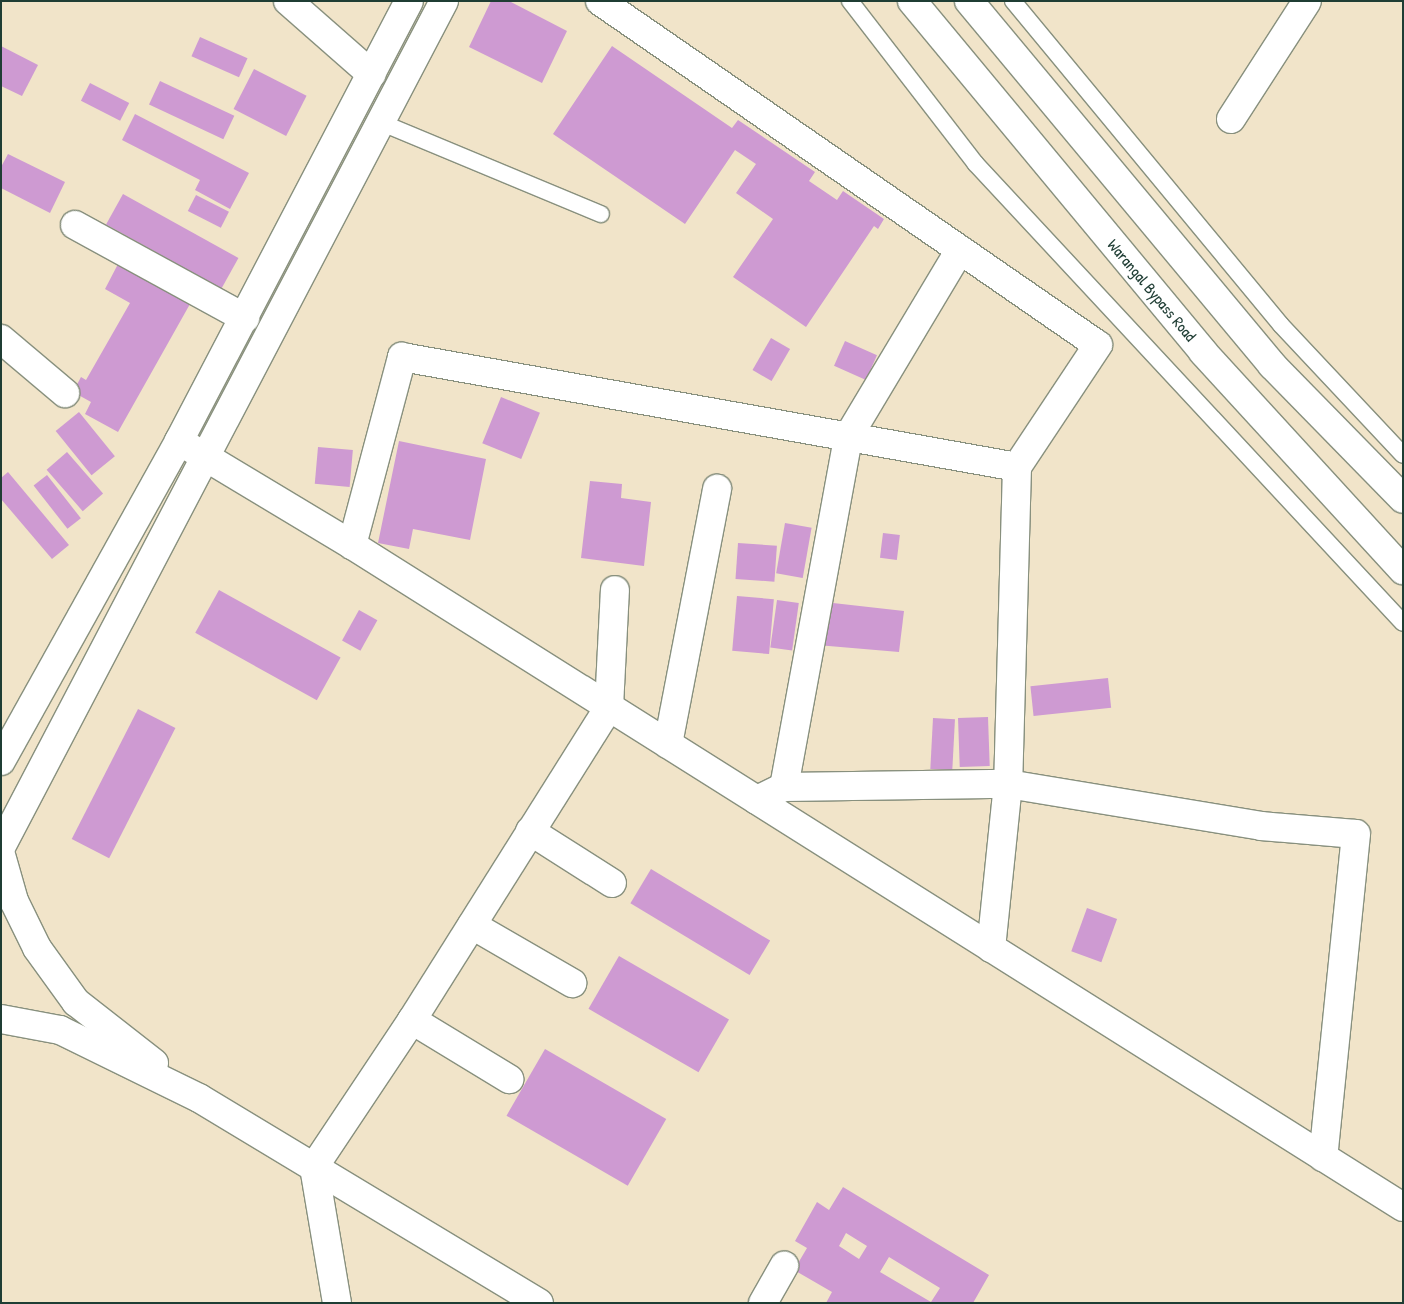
<!DOCTYPE html>
<html>
<head>
<meta charset="utf-8">
<style>
  body { margin:0 }
  #map { position:relative; width:1404px; height:1304px; overflow:hidden; background:#f1e4c9; font-family:"Patrick Hand",sans-serif }
  div>[style] { position:absolute }
  [style*='--x'] { left:calc(var(--x)*1px); top:calc(var(--y)*1px); width:calc(var(--w)*1px); rotate:calc(var(--a)*1deg) }
  .building>* { inset:0; background:#ce9ad2; transform-origin:0 0 }
  .roads { filter:drop-shadow(1px 0 #88907e) drop-shadow(-1px 0 #88907e) drop-shadow(0 1px #88907e) drop-shadow(0 -1px #88907e) }
  .lane>* { height:16px; margin:-8px; padding:0 8px; transform-origin:8px; border-radius:8px; background:#fff }
  .street>* { height:28px; margin:-14px; padding:0 14px; transform-origin:14px; border-radius:14px; background:#fff }
  .highway>* { height:28px; margin:-14px; padding:0 14px; transform-origin:14px; border-radius:14px; background:#fff }
  span { translate:-50% -50%; white-space:nowrap; text-align:center; line-height:1.15; -webkit-text-stroke:4px #fff; paint-order:stroke }
  .street-label { font-size:16px; color:#1f3d34 }
  .frame { position:absolute; inset:0; border:2px solid #1f3d34; pointer-events:none }
</style>
</head>
<body>
<div id="map">
  <div class="building">
    <div style="clip-path:polygon(491px 1px,509px 1px,567px 31px,542px 83px,469px 47px)"></div>
    <div style="left:200px;top:37px;width:52px;height:21px;rotate:24deg"></div>
    <div style="clip-path:polygon(1px 46px,38px 65px,22px 96px,1px 86px)"></div>
    <div style="clip-path:polygon(612px 46px,732px 128px,738px 120px,815px 172px,809px 181px,837px 200px,843px 191px,884px 219px,878px 229px,874px 226px,806px 327px,733px 277px,773px 219px,736px 193px,756px 164px,735px 150px,685px 224px,553px 134px)"></div>
    <div style="left:254px;top:69px;width:59px;height:45px;rotate:27deg"></div>
    <div style="left:160px;top:81px;width:82px;height:26px;rotate:25deg"></div>
    <div style="left:90px;top:83px;width:44px;height:20px;rotate:27deg"></div>
    <div style="clip-path:polygon(135px 114px,249px 173px,230px 209px,195px 190px,200px 180px,122px 140px)"></div>
    <div style="clip-path:polygon(8px 154px,65px 182px,50px 213px,1px 188px,1px 167px)"></div>
    <div style="left:123px;top:194px;width:132px;height:35px;rotate:29deg"></div>
    <div style="left:196px;top:195px;width:37px;height:18px;rotate:27deg"></div>
    <div style="clip-path:polygon(118px 264px,190px 304px,118px 432px,85px 414px,91px 402px,73px 392px,81px 377px,86px 380px,130px 303px,105px 289px)"></div>
    <div style="left:771px;top:338px;width:22px;height:37px;rotate:30deg"></div>
    <div style="left:845px;top:341px;width:35px;height:27px;rotate:24deg"></div>
    <div style="left:501px;top:397px;width:42px;height:50px;rotate:22deg"></div>
    <div style="left:79px;top:412px;width:57px;height:30px;rotate:51deg"></div>
    <div style="clip-path:polygon(399px 441px,486px 459px,470px 540px,413px 529px,409px 549px,378px 543px)"></div>
    <div style="left:318px;top:447px;width:35px;height:37px;rotate:5deg"></div>
    <div style="left:67px;top:452px;width:55px;height:27px;rotate:49deg"></div>
    <div style="clip-path:polygon(8px 472px,69px 545px,52px 559px,1px 499px,1px 478px)"></div>
    <div style="left:47px;top:475px;width:55px;height:17px;rotate:52deg"></div>
    <div style="clip-path:polygon(590px 481px,622px 484px,621px 498px,651px 502px,644px 566px,581px 558px)"></div>
    <div style="left:785px;top:523px;width:27px;height:51px;rotate:10deg"></div>
    <div style="left:883px;top:533px;width:17px;height:25px;rotate:7deg"></div>
    <div style="left:738px;top:543px;width:39px;height:36px;rotate:4deg"></div>
    <div style="left:219px;top:590px;width:139px;height:49px;rotate:29deg"></div>
    <div style="left:737px;top:596px;width:37px;height:55px;rotate:5deg"></div>
    <div style="left:777px;top:600px;width:22px;height:48px;rotate:8deg"></div>
    <div style="clip-path:polygon(833px 603px,904px 611px,899px 652px,817px 645px,821px 604px)"></div>
    <div style="left:359px;top:610px;width:21px;height:35px;rotate:29deg"></div>
    <div style="left:1108px;top:678px;width:30px;height:78px;rotate:84deg"></div>
    <div style="left:138px;top:709px;width:42px;height:146px;rotate:27deg"></div>
    <div style="left:988px;top:717px;width:49px;height:30px;rotate:88deg"></div>
    <div style="left:933px;top:718px;width:22px;height:51px;rotate:3deg"></div>
    <div style="left:651px;top:869px;width:139px;height:40px;rotate:31deg"></div>
    <div style="left:1087px;top:908px;width:32px;height:46px;rotate:20deg"></div>
    <div style="left:619px;top:956px;width:127px;height:61px;rotate:30deg"></div>
    <div style="left:545px;top:1049px;width:140px;height:77px;rotate:30deg"></div>
    <div style="clip-path:polygon(evenodd,843px 1187px,989px 1275px,973px 1303px,826px 1303px,832px 1292px,794px 1270px,807px 1248px,795px 1241px,817px 1202px,829px 1210px,843px 1187px,846px 1233px,867px 1246px,859px 1259px,839px 1246px,846px 1233px,843px 1187px,889px 1257px,940px 1288px,931px 1302px,880px 1272px,889px 1257px)"></div>
  </div>
  <div class="roads">
    <div class="lane">
      <div style="--x:850;--y:1;--w:205;--a:52.3"></div>
      <div style="--x:975;--y:163;--w:628;--a:47.06"></div>
      <div style="--x:1013;--y:1;--w:420;--a:50.4"></div>
      <div style="--x:1281;--y:325;--w:178;--a:46.8"></div>
      <div style="--x:382;--y:123;--w:237;--a:22.6"></div>
    </div>
    <div class="street">
      <div style="--x:288;--y:1;--w:111;--a:41.3"></div>
      <div style="--x:600;--y:1;--w:605;--a:34.64"></div>
      <div style="--x:1098;--y:345;--w:146;--a:123.6"></div>
      <div style="--x:1017;--y:467;--w:317;--a:91.6"></div>
      <div style="--x:1008;--y:784;--w:165;--a:95.9"></div>
      <div style="--x:1231;--y:119;--w:140;--a:-57.2"></div>
      <div style="--x:75;--y:225;--w:194;--a:28.7"></div>
      <div style="--x:1;--y:339;--w:84;--a:40.2"></div>
      <div style="--x:179;--y:441;--w:202;--a:31"></div>
      <div style="--x:352;--y:545;--w:1242;--a:32.21"></div>
      <div style="--x:352;--y:545;--w:195;--a:-75.1"></div>
      <div style="--x:402;--y:357;--w:625;--a:10.14"></div>
      <div style="--x:668;--y:744;--w:260;--a:-79.1"></div>
      <div style="--x:784;--y:787;--w:356;--a:-79.6"></div>
      <div style="--x:848;--y:437;--w:218;--a:-59.1"></div>
      <div style="--x:757;--y:800;--w:30;--a:-26"></div>
      <div style="--x:784;--y:787;--w:224;--a:-0.8"></div>
      <div style="--x:1008;--y:784;--w:256;--a:9.4"></div>
      <div style="--x:1261;--y:826;--w:95;--a:4.8"></div>
      <div style="--x:1356;--y:834;--w:325;--a:95.8"></div>
      <div style="--x:530;--y:831;--w:97;--a:32.4"></div>
      <div style="--x:1;--y:855;--w:48;--a:74.2"></div>
      <div style="--x:14;--y:901;--w:52;--a:63.9"></div>
      <div style="--x:37;--y:948;--w:67;--a:54.2"></div>
      <div style="--x:76;--y:1002;--w:99;--a:38"></div>
      <div style="--x:472;--y:925;--w:116;--a:30.1"></div>
      <div style="--x:1;--y:1019;--w:60;--a:10.6"></div>
      <div style="--x:60;--y:1030;--w:155;--a:26.1"></div>
      <div style="--x:199;--y:1098;--w:397;--a:31.1"></div>
      <div style="--x:412;--y:1020;--w:114;--a:31.3"></div>
      <div style="--x:337;--y:1303;--w:138;--a:-99.6"></div>
      <div style="--x:314;--y:1167;--w:177;--a:-56.3"></div>
      <div style="--x:412;--y:1020;--w:370;--a:-57.8"></div>
      <div style="--x:609;--y:707;--w:117;--a:-87.1"></div>
      <div style="--x:763;--y:1303;--w:43;--a:-60.4"></div>
    </div>
    <div class="highway">
      <div style="--x:912;--y:1;--w:456;--a:50.3"></div>
      <div style="--x:1203;--y:352;--w:296;--a:47.5"></div>
      <div style="--x:969;--y:1;--w:474;--a:50.2"></div>
      <div style="--x:1272;--y:365;--w:187;--a:45.6"></div>
      <div style="--x:1;--y:761;--w:366;--a:-60.9"></div>
      <div style="--x:179;--y:441;--w:496;--a:-62.4"></div>
      <div style="--x:1;--y:847;--w:955;--a:-62.36"></div>
    </div>
  </div>
  <div class="street-label">
    <span style="left:1152px;top:290px;rotate:50deg">Warangal Bypass Road</span>
  </div>
  <div class="frame"></div>
</div>
</body>
</html>
